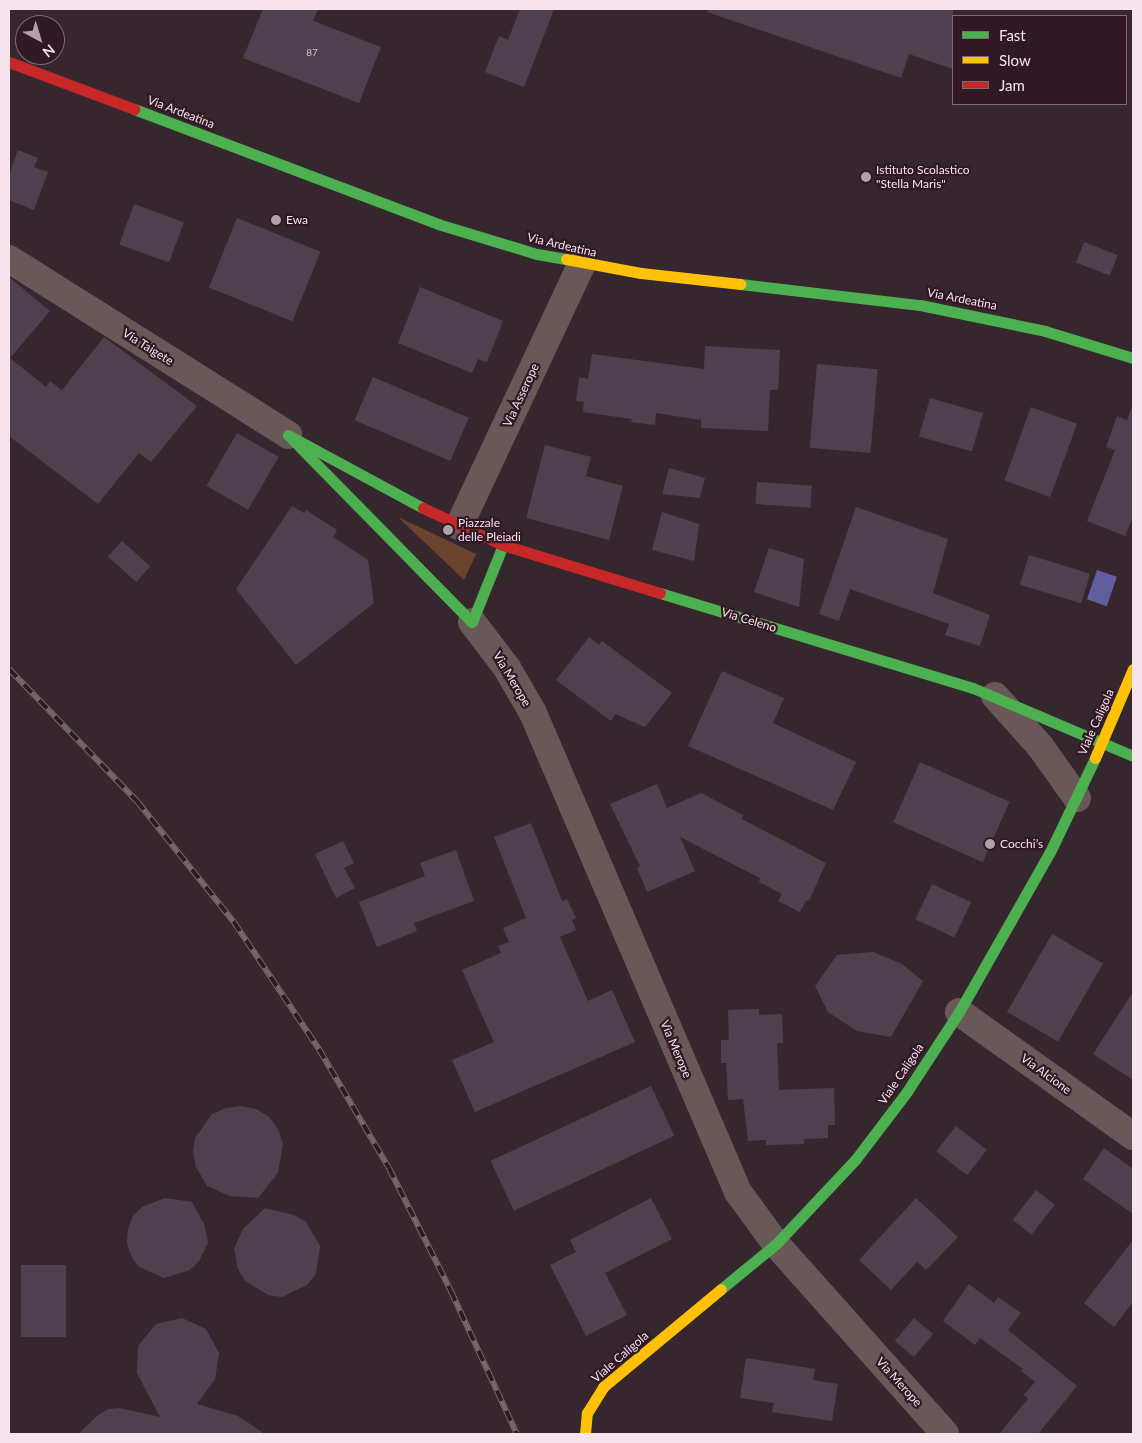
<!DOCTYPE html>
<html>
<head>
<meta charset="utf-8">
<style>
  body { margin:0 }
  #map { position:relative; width:1142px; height:1443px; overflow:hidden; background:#36272f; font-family:Lato,sans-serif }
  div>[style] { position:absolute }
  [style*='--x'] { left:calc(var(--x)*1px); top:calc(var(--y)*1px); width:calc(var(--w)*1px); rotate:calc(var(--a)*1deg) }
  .green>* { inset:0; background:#6b442d }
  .water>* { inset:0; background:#615e9f; transform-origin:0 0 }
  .building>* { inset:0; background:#4f4050; transform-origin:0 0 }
  .street>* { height:28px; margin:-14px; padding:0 14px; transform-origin:14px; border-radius:14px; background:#6a5758 }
  .fast>* { height:11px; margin:-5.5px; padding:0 5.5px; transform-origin:5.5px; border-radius:5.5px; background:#4caf50 }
  .slow>* { height:11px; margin:-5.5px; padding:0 5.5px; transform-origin:5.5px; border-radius:5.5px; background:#ffc107 }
  .jam>* { height:11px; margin:-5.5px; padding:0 5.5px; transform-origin:5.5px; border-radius:5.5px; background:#c62828 }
  .rail>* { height:5.5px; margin-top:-2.75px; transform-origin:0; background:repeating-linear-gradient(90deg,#311825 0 11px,#756669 0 22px); box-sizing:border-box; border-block:1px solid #756669 }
  .dots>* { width:14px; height:14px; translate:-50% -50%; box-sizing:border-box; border:2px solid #311825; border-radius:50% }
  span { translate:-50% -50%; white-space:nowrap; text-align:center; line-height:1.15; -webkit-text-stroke:4.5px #311825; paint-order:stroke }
  .number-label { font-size:10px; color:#ccbac5 }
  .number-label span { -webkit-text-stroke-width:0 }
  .street-label { font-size:12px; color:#f6e3ec }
  .poi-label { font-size:12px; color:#f6e3ec }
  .left { translate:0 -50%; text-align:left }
  .frame { position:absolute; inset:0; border:10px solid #f6e3ec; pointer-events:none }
  .legend { position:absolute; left:952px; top:15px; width:175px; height:90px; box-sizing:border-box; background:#311825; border:1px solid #806975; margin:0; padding:6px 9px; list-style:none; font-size:15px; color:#f6e3ec }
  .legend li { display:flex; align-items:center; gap:10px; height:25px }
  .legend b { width:25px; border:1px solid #806975 }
  .north { position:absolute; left:15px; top:15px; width:50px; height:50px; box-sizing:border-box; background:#311825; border:1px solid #806975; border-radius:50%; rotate:141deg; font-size:14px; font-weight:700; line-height:20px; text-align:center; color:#f6e3ec }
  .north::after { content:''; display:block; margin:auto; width:18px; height:22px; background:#b3a1aa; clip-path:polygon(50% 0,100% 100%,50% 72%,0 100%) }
</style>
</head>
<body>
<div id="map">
  <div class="green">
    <div style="clip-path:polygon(398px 517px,476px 554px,464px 580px)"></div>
  </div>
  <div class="water">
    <div style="left:1097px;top:570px;width:21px;height:31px;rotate:19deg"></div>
  </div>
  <div class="building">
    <div style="clip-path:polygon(263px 9px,318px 9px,313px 21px,381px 47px,359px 103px,243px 58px)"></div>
    <div style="clip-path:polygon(520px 9px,554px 9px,524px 87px,485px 72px,499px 36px,508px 40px)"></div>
    <div style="clip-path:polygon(708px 9px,953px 9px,953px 69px,909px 54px,901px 78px,707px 12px)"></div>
    <div style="clip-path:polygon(18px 150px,38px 158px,34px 167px,48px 172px,34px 210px,9px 200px,9px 175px)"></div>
    <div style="left:134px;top:204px;width:53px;height:43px;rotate:20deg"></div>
    <div style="left:237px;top:218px;width:90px;height:75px;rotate:22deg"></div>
    <div style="left:1084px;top:242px;width:36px;height:22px;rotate:21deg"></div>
    <div style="clip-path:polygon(9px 277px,50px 311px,10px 358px,46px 387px,50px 381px,62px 390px,104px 337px,197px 406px,151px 462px,139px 453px,98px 504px,9px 436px)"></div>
    <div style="clip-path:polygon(420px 287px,503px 321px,487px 362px,478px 359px,472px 373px,398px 343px)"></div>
    <div style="clip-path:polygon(705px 346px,780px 350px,778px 390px,770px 390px,768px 431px,701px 428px,701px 420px,656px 413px,655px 425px,631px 422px,632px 419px,583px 412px,584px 402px,576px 401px,579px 377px,588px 379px,592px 354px,704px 369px)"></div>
    <div style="left:817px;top:364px;width:61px;height:84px;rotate:5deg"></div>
    <div style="left:373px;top:377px;width:104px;height:47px;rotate:23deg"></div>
    <div style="left:930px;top:398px;width:55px;height:40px;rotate:16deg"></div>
    <div style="left:1031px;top:407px;width:49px;height:78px;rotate:20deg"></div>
    <div style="clip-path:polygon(1132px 407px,1133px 516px,1125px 536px,1087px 521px,1115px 450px,1106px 447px,1117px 416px,1127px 420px)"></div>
    <div style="left:237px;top:433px;width:48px;height:61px;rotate:30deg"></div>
    <div style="clip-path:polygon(545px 445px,591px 457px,586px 476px,623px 486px,609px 540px,526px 518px)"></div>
    <div style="clip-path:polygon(669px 468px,705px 478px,700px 498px,662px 494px)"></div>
    <div style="left:757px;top:482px;width:55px;height:22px;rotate:4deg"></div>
    <div style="clip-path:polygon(292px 506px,304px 513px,306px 510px,337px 530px,333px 537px,368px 560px,374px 603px,296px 665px,236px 589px)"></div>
    <div style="clip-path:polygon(856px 507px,948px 539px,933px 593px,990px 615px,980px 646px,945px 635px,949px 624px,850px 589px,839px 621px,819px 614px)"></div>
    <div style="clip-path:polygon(662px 512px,699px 524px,694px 561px,652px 550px)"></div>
    <div style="left:122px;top:541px;width:38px;height:21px;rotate:42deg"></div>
    <div style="clip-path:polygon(769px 548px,804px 559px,799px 607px,754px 592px)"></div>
    <div style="left:1029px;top:555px;width:64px;height:31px;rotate:17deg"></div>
    <div style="clip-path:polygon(589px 637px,599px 645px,602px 641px,672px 693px,645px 727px,615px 714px,611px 721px,556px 680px)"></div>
    <div style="clip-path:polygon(722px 671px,784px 698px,773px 723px,856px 762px,833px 810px,688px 746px)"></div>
    <div style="left:920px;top:762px;width:98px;height:66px;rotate:24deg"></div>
    <div style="clip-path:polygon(657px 784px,667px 808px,701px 793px,743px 815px,742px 819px,826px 863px,809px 901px,806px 900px,800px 912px,778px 901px,782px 894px,759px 882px,760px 878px,680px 837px,695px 871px,647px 892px,637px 868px,640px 866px,610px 804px)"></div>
    <div style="clip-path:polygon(531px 823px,562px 901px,567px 899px,576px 918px,572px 920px,576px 930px,560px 937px,588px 1001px,612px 990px,635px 1042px,475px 1112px,452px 1060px,494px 1042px,462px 970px,501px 953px,498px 946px,509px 942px,503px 928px,526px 918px,494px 837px)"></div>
    <div style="clip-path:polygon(343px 841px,354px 863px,344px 868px,355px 888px,336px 898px,315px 854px)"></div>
    <div style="clip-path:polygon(456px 850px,474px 901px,414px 923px,417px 931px,377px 947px,359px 902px,425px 876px,420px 863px)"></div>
    <div style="left:932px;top:884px;width:43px;height:39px;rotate:25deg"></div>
    <div style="left:1052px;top:934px;width:59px;height:90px;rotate:30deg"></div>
    <div style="clip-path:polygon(873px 952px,902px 964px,923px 981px,891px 1037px,857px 1031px,828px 1012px,815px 986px,837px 955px)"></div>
    <div style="clip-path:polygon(1133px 992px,1133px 1080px,1093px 1054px)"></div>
    <div style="clip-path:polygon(759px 1009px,759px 1015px,782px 1014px,783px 1043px,777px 1043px,779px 1090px,834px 1088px,835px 1125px,828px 1125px,828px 1138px,804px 1139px,804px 1144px,766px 1145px,766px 1140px,748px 1141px,743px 1099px,728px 1100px,726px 1063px,721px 1063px,721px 1040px,729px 1040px,728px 1010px)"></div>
    <div style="left:651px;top:1086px;width:55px;height:177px;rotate:65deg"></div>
    <div style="clip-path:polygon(241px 1106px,256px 1109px,269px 1117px,278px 1129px,283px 1144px,278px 1173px,258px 1198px,230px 1196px,207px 1186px,196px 1167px,193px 1152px,195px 1138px,212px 1114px,226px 1108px)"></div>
    <div style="left:956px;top:1126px;width:39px;height:32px;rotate:38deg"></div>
    <div style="clip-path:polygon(1104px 1148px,1133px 1169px,1133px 1214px,1083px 1179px)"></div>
    <div style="left:1036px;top:1190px;width:24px;height:38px;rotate:38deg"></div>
    <div style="clip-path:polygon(165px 1198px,192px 1202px,204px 1224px,208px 1243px,199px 1261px,190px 1270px,164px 1278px,139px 1267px,131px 1256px,127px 1242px,128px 1229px,133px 1216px,142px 1207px)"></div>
    <div style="clip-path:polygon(651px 1198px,672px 1239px,605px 1273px,627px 1315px,586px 1336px,550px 1265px,576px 1252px,570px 1240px)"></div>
    <div style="clip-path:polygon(916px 1198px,958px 1237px,926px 1270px,917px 1262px,891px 1290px,859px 1260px)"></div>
    <div style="clip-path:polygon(265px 1208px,294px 1215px,306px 1222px,320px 1246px,316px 1274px,307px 1285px,282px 1297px,268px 1295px,245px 1281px,238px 1269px,234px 1249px,243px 1229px)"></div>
    <div style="clip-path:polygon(1133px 1240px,1133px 1302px,1114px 1327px,1084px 1303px)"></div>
    <div style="left:21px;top:1265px;width:45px;height:72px"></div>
    <div style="clip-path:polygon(969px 1284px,994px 1303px,998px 1297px,1021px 1313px,1008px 1330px,1077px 1386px,1038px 1434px,999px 1434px,1028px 1399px,1024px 1395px,1035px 1382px,1021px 1371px,1023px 1369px,980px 1338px,975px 1345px,943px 1321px)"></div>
    <div style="clip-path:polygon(182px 1318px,206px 1329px,219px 1353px,215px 1379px,197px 1404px,238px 1416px,265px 1434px,78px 1434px,98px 1415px,108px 1409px,120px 1408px,160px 1417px,137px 1373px,138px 1346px,156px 1324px)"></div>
    <div style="left:914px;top:1318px;width:25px;height:30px;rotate:40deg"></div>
    <div style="clip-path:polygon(746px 1358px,815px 1369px,813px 1380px,838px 1384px,832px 1421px,772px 1412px,774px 1403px,740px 1398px)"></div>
  </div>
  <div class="street">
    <div style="--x:9;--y:259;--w:330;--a:32.2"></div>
    <div style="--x:459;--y:526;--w:289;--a:-64.9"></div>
    <div style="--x:472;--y:622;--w:58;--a:52.7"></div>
    <div style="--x:507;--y:668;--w:52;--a:60"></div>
    <div style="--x:533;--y:713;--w:521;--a:66.83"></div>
    <div style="--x:738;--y:1192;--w:64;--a:53.8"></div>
    <div style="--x:776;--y:1244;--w:254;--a:48.3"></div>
    <div style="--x:995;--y:696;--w:67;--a:48"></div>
    <div style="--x:1040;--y:746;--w:64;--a:54.6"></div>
    <div style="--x:959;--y:1012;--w:214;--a:35.5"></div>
  </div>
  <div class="fast">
    <div style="--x:134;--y:109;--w:325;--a:20.7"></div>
    <div style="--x:438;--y:224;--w:103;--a:16.9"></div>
    <div style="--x:537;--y:254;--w:29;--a:10"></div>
    <div style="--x:740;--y:284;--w:181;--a:6.7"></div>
    <div style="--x:920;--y:305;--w:128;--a:11.7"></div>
    <div style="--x:1045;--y:331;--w:92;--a:17.1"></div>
    <div style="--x:423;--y:508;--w:153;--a:-151.6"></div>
    <div style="--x:288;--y:435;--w:262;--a:45.5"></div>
    <div style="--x:472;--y:622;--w:83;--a:-68.1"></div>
    <div style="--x:660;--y:593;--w:327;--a:16.9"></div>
    <div style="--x:973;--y:688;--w:174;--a:23"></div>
    <div style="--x:721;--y:1289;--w:71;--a:-39.3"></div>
    <div style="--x:776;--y:1244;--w:115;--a:-46.8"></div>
    <div style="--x:855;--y:1160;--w:84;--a:-52.7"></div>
    <div style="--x:906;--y:1093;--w:97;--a:-56.8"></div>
    <div style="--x:959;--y:1012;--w:184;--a:-60.4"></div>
    <div style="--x:1050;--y:852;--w:104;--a:-64.4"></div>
  </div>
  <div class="slow">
    <div style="--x:566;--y:259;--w:76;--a:10.6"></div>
    <div style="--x:641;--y:273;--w:100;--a:6.3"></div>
    <div style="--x:1095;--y:758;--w:97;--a:-66.9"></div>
    <div style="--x:585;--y:1434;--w:21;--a:-85"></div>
    <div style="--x:587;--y:1413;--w:31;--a:-58"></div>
    <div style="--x:603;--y:1387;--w:153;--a:-39.7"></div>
  </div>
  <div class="jam">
    <div style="--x:9;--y:62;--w:134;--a:20.6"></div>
    <div style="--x:423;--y:508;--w:88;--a:24.8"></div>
    <div style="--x:503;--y:545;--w:164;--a:17"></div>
  </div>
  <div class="rail">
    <div style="--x:9;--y:669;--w:184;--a:45.9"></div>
    <div style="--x:137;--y:801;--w:155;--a:51.3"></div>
    <div style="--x:234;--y:922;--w:153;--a:56.2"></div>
    <div style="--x:319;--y:1049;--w:138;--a:59.5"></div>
    <div style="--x:389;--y:1168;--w:138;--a:63.2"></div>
    <div style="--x:451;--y:1291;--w:157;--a:65.2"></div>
  </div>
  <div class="dots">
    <div style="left:866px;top:177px;background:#b3a1aa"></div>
    <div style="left:276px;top:220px;background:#b3a1aa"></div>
    <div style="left:448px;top:530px;background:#b3a1aa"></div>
    <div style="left:990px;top:844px;background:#b3a1aa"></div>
  </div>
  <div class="number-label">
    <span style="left:312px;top:53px">87</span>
  </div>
  <div class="street-label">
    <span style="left:181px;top:112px;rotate:21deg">Via Ardeatina</span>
    <span style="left:562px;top:245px;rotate:13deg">Via Ardeatina</span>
    <span style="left:962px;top:299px;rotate:11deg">Via Ardeatina</span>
    <span style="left:148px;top:347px;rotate:32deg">Via Taigete</span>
    <span style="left:521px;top:395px;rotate:-65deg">Via Asserope</span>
    <span style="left:749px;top:620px;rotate:17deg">Via Celeno</span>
    <span style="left:512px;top:679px;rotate:59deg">Via Merope</span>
    <span style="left:1096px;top:722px;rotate:-66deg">Viale Caligola</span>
    <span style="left:676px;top:1049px;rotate:67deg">Via Merope</span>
    <span style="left:901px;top:1074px;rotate:-56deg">Viale Caligola</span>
    <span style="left:1046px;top:1074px;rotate:36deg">Via Alcione</span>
    <span style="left:620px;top:1357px;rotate:-41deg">Viale Caligola</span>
    <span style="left:899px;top:1382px;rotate:48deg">Via Merope</span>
  </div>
  <div class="poi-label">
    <span class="left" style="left:876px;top:177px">Istituto Scolastico<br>"Stella Maris"</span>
    <span class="left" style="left:286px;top:220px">Ewa</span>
    <span class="left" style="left:458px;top:530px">Piazzale<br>delle Pleiadi</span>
    <span class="left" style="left:1000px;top:844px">Cocchi’s</span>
  </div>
  <div class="frame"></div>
  <ul class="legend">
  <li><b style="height:6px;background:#4caf50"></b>Fast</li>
  <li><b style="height:6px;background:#ffc107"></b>Slow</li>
  <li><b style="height:6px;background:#c62828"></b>Jam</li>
  </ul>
  <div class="north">N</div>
</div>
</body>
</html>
